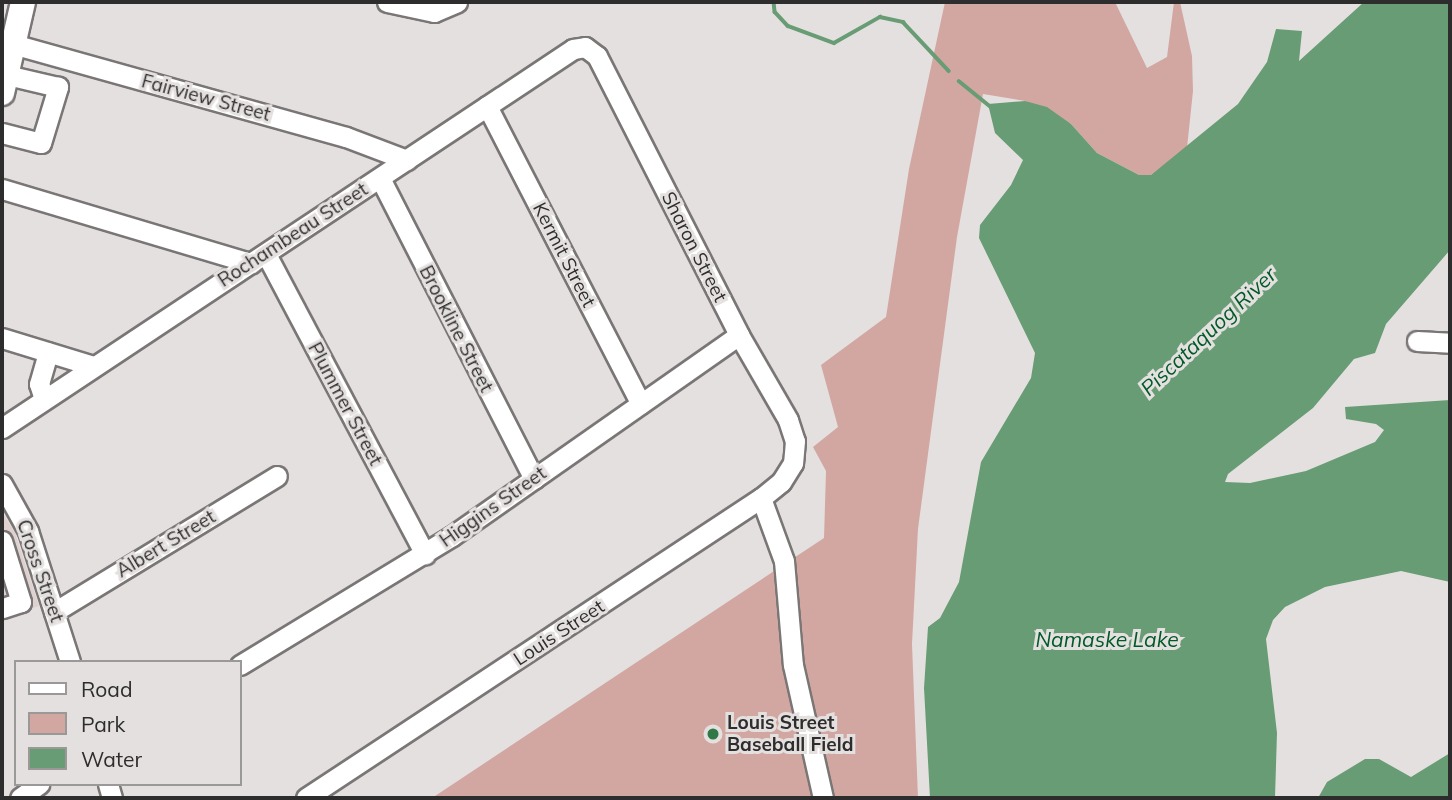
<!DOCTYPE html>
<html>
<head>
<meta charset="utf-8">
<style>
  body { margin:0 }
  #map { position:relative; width:1452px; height:800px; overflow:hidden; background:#e4e0df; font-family:Mulish,sans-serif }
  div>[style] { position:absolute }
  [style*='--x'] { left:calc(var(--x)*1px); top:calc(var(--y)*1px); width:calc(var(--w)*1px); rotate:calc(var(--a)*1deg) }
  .built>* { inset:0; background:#ded1cf }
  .green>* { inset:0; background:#d3a7a1 }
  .water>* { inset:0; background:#689c74 }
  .stream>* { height:3.5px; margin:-1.75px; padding:0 1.75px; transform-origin:1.75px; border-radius:1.75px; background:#689c74 }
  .roads { filter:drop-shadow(2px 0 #7a7676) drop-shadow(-2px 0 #7a7676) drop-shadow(0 2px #7a7676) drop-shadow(0 -2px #7a7676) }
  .minor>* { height:19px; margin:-9.5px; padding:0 9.5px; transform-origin:9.5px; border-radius:9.5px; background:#fff }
  .major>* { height:24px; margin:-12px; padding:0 12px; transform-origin:12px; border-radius:12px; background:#fff }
  .dots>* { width:19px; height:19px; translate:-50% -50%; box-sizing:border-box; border:4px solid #e4e0df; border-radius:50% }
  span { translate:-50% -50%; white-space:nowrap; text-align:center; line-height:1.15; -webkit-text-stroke:6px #e4e0df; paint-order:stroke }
  .street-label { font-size:19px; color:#2e2d2d }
  .poi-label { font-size:19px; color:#2e2d2d; font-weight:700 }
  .left { translate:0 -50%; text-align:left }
  .water-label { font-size:21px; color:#005a27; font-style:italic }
  .frame { position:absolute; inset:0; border:4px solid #2e2d2d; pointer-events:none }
  .legend { position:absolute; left:14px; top:660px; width:228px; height:126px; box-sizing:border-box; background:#e4e0df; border:2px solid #9b9898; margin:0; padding:9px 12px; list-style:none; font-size:21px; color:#2e2d2d }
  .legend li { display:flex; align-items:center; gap:14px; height:35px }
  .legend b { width:35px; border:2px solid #9b9898 }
</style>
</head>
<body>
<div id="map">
  <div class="built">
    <div style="clip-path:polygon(2px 512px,15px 533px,39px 606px,2px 618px)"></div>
  </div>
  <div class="green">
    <div style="clip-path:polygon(945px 2px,1115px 2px,1147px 68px,1167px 57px,1174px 2px,1180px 2px,1192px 56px,1193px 91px,1187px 148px,1151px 175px,1139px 175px,1097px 153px,1071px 124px,1025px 101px,983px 94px,957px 237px,918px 529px,912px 644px,918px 798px,432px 798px,824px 538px,826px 471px,813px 447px,838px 427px,821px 365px,886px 317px,909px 169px)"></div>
  </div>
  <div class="water">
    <div style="clip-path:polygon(1364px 2px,1450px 2px,1450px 250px,1386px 324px,1375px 353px,1354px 359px,1313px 408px,1228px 474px,1225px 482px,1250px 483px,1306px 471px,1375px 442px,1384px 430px,1376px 424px,1346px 419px,1345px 407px,1450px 400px,1450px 582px,1401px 571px,1325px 587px,1285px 607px,1273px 620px,1266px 639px,1277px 733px,1275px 798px,930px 798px,924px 688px,928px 627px,940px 618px,959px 582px,981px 462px,1031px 378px,1035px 353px,979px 238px,980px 225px,1011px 185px,1023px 160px,995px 133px,988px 104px,1025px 101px,1047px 107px,1071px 124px,1097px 153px,1139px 175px,1151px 175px,1238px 104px,1267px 62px,1276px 29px,1302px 31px,1299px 61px)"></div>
    <div style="clip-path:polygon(1450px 753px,1450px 798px,1318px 798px,1327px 782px,1365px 759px,1379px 759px,1411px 777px)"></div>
  </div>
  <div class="stream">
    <div style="--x:774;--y:2;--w:10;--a:84"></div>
    <div style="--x:775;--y:12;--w:19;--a:47"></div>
    <div style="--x:788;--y:26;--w:49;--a:20.3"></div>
    <div style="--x:834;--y:43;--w:53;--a:-29.5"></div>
    <div style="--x:880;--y:17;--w:24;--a:12"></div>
    <div style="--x:903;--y:22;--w:67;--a:46.8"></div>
    <div style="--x:959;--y:81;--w:40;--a:39"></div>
  </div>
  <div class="roads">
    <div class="minor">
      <div style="--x:387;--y:2;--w:48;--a:12"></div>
      <div style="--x:434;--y:12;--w:25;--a:-23"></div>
      <div style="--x:2;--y:41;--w:357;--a:15.6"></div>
      <div style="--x:346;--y:137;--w:65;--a:20.7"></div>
      <div style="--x:487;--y:106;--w:335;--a:62.7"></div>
      <div style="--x:2;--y:133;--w:40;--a:14.4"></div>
      <div style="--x:41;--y:143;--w:59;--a:-73.1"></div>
      <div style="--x:58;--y:87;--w:52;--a:-166.8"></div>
      <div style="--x:380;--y:178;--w:338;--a:62.9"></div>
      <div style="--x:2;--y:189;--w:260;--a:16.6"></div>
      <div style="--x:266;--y:254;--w:340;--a:62.1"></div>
      <div style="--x:2;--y:338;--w:95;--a:17.1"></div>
      <div style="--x:1417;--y:341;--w:33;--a:3"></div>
      <div style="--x:44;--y:399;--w:16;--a:-108"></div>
      <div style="--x:39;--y:384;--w:33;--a:-74"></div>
      <div style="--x:2;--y:428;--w:685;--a:-33.57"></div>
      <div style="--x:573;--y:49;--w:12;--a:-9"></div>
      <div style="--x:585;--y:47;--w:15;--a:37"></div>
      <div style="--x:597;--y:56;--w:313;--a:63"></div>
      <div style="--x:739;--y:335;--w:98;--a:60"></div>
      <div style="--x:788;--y:420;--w:22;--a:72"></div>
      <div style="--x:795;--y:441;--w:22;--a:95"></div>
      <div style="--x:793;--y:463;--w:22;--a:122"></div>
      <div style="--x:781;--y:482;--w:26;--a:141"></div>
      <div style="--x:761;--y:498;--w:545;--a:146.6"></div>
      <div style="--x:2;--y:484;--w:54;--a:61"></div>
      <div style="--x:28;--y:531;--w:138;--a:72.2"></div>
      <div style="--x:761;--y:498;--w:67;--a:69.9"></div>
      <div style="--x:784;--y:561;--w:104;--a:85.1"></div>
      <div style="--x:793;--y:665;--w:136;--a:77.3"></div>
      <div style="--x:2;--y:541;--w:64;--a:72.7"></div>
      <div style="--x:21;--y:602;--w:20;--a:162"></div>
      <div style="--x:54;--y:612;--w:261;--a:-31.4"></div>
      <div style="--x:240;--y:665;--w:248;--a:-31.3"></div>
      <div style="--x:452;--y:536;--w:350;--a:-35"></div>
      <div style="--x:108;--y:784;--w:15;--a:74"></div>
      <div style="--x:20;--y:798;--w:24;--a:-36"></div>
    </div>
    <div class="major">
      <div style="--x:2;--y:93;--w:93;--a:-77"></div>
    </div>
  </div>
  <div class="dots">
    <div style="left:713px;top:734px;background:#307845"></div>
  </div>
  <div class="street-label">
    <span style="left:206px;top:98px;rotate:15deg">Fairview Street</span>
    <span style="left:293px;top:235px;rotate:-33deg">Rochambeau Street</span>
    <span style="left:694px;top:247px;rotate:63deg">Sharon Street</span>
    <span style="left:564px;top:255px;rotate:63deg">Kermit Street</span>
    <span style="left:456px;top:329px;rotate:63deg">Brookline Street</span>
    <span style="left:345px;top:404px;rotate:62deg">Plummer Street</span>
    <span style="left:493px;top:507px;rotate:-35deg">Higgins Street</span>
    <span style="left:166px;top:544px;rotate:-31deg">Albert Street</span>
    <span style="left:40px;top:571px;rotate:71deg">Cross Street</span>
    <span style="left:559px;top:633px;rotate:-33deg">Louis Street</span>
  </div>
  <div class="poi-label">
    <span class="left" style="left:727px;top:734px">Louis Street<br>Baseball Field</span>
  </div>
  <div class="water-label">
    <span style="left:1208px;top:331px;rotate:-43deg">Piscataquog River</span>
    <span style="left:1107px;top:639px">Namaske Lake</span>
  </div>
  <div class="frame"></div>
  <ul class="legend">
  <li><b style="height:9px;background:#fff"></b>Road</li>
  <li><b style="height:19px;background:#d3a7a1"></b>Park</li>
  <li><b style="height:19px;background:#689c74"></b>Water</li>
  </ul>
</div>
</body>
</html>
